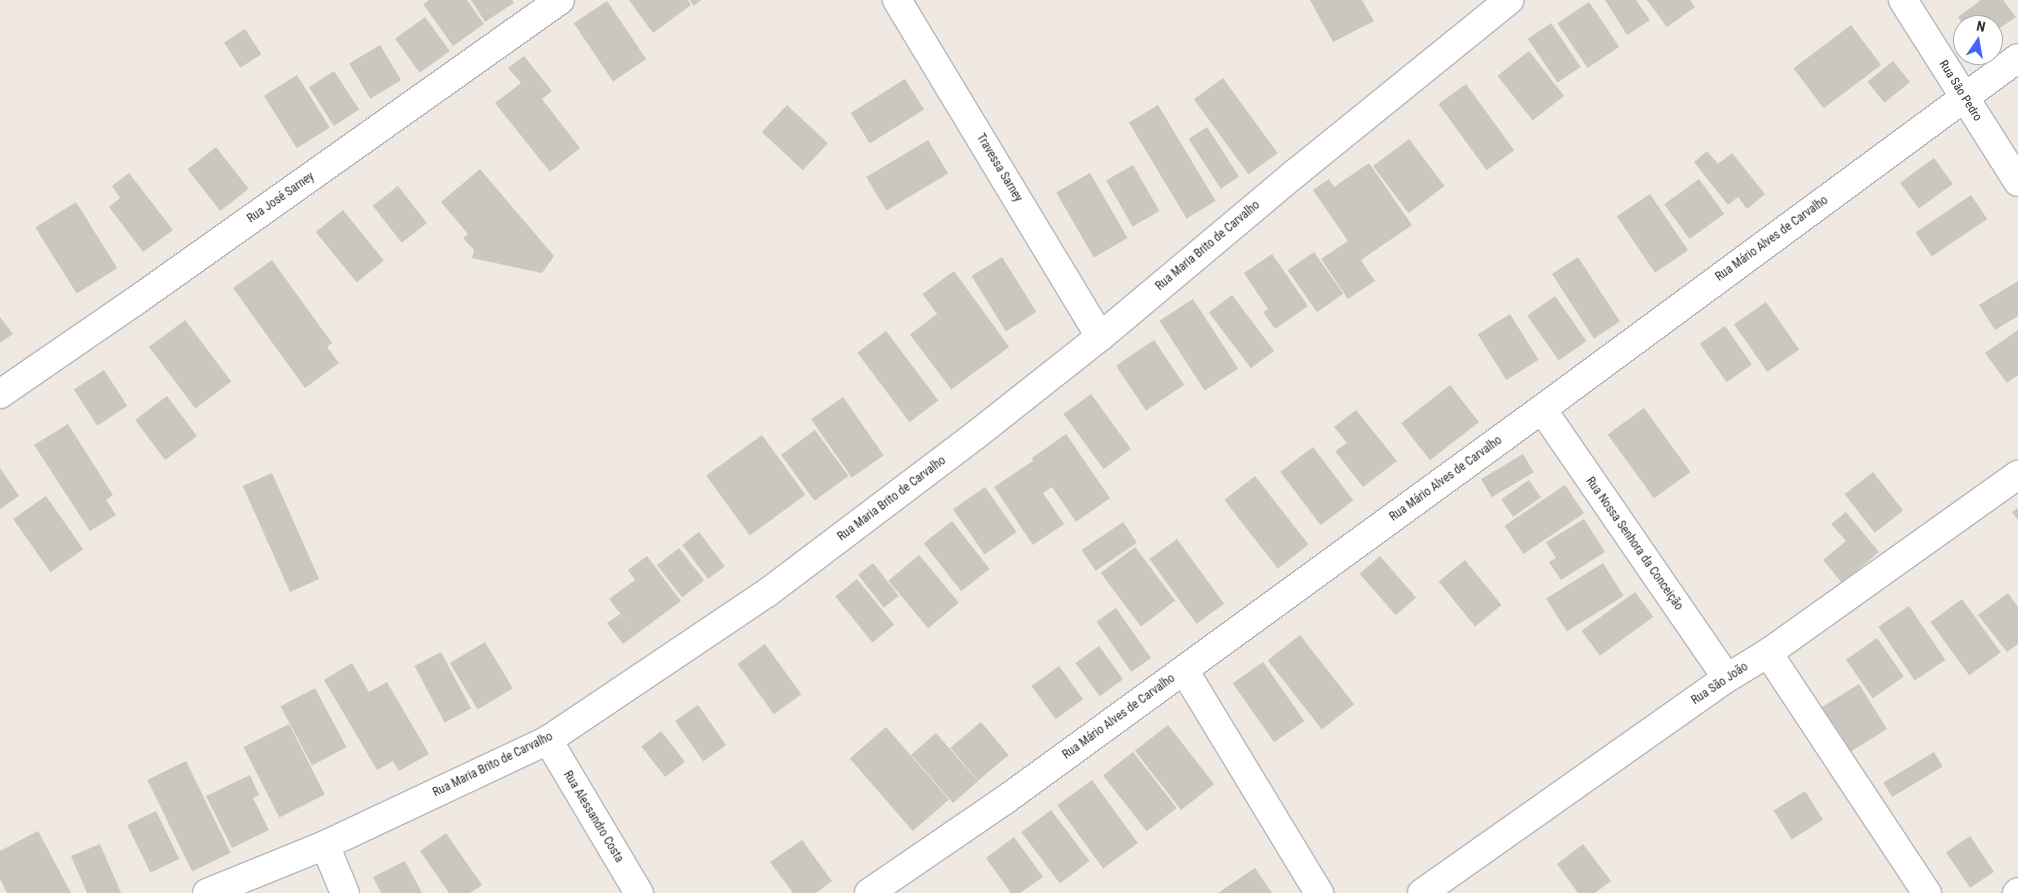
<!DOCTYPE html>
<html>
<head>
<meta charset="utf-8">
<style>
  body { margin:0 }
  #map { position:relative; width:2018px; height:893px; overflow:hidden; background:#efe9e1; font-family:"Roboto Condensed",sans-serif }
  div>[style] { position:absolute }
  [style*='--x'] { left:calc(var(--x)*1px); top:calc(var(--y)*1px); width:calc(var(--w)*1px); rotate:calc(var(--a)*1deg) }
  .building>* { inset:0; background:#cbc7bf; transform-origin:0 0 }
  .roads { filter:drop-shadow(1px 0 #b4b7c1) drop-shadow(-1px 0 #b4b7c1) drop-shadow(0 1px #b4b7c1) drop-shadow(0 -1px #b4b7c1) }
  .street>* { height:28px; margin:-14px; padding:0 14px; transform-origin:14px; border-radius:14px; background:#fff }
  span { translate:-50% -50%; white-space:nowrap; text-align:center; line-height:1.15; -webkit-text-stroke:5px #fff; paint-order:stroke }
  .street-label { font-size:12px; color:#2e2e2e }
  .north { position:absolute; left:1953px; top:15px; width:50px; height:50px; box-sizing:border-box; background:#fff; border:1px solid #ababab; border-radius:50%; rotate:12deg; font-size:14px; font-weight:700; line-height:20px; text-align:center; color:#2e2e2e }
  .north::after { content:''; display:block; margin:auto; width:18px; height:22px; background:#4264fb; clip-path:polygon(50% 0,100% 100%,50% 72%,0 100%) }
</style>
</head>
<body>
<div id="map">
  <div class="building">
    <div style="clip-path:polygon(429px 0,467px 0,484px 24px,453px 46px,423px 4px)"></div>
    <div style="clip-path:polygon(471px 0,512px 0,514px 3px,485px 22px)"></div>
    <div style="clip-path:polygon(629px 0,688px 0,691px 5px,653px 33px)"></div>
    <div style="clip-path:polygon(690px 0,701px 0,694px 6px)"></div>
    <div style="clip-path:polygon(1310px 0,1362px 0,1374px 21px,1333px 42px)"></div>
    <div style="clip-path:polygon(1605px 0,1636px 0,1650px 20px,1627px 35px)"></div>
    <div style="clip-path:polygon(1647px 0,1690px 0,1695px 7px,1667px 27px)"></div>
    <div style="clip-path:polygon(1981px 0,2003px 0,2016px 17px,1993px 33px,1993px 25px,1963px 25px,1958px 17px)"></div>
    <div style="left:607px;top:1px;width:70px;height:40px;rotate:56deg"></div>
    <div style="left:1589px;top:2px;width:54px;height:38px;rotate:56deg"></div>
    <div style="left:425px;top:17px;width:42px;height:37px;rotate:54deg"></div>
    <div style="left:1551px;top:23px;width:53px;height:28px;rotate:56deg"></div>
    <div style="left:1851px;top:25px;width:50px;height:72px;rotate:53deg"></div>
    <div style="left:245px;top:29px;width:30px;height:25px;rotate:57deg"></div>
    <div style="left:380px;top:45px;width:41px;height:36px;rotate:59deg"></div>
    <div style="left:1529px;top:51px;width:57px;height:40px;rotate:52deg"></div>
    <div style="clip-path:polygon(524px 56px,552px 91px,542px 99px,580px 148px,550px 172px,495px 103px,521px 83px,508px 68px)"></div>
    <div style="left:1893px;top:61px;width:27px;height:33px;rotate:51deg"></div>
    <div style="left:334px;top:71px;width:46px;height:30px;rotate:57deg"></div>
    <div style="left:297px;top:75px;width:62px;height:39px;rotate:58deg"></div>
    <div style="left:1223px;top:78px;width:93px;height:36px;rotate:54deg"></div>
    <div style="left:905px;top:79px;width:36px;height:64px;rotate:58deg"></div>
    <div style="left:1466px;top:84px;width:82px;height:34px;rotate:54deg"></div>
    <div style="left:787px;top:105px;width:56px;height:37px;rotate:43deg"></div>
    <div style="left:1158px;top:105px;width:112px;height:34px;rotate:59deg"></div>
    <div style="left:1207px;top:127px;width:59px;height:22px;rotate:57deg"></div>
    <div style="left:1409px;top:139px;width:59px;height:45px;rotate:53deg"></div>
    <div style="left:928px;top:140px;width:39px;height:72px;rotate:59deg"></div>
    <div style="left:216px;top:147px;width:53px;height:36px;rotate:52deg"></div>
    <div style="clip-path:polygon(1707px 151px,1718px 164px,1732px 153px,1765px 194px,1747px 209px,1738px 197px,1728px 205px,1694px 162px)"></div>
    <div style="left:1934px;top:158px;width:32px;height:42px;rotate:54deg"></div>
    <div style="clip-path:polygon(1369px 163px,1412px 225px,1361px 260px,1375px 281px,1348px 299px,1321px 259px,1348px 241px,1313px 190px,1329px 179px,1334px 187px)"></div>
    <div style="left:1133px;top:165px;width:53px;height:31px;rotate:60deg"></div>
    <div style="clip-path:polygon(480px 169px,554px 256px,542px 273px,472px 258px,474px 250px,463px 238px,468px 234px,441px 202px)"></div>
    <div style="clip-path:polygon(129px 173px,173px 230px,143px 252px,109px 207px,120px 198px,112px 186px)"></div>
    <div style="left:1090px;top:173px;width:75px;height:39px;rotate:60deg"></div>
    <div style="left:1699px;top:179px;width:43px;height:43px;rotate:54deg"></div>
    <div style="left:398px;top:186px;width:47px;height:32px;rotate:52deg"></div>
    <div style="left:1650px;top:194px;width:68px;height:40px;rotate:56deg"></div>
    <div style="left:1971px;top:195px;width:29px;height:67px;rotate:56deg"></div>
    <div style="left:76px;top:202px;width:78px;height:48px;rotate:58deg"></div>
    <div style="left:343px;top:210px;width:65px;height:35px;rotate:51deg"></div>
    <div style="left:1314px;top:252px;width:51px;height:32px;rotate:55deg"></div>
    <div style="clip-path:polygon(1272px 254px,1308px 306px,1275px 329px,1263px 312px,1268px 309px,1244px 273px)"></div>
    <div style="left:1002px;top:257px;width:65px;height:36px;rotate:58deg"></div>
    <div style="left:1578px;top:257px;width:77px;height:31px;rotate:57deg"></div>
    <div style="clip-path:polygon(272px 260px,332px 343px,327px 347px,339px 363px,305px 388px,233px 288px)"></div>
    <div style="left:954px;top:271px;width:94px;height:39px;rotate:54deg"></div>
    <div style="clip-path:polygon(2018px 281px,2018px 316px,1995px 330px,1979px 305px)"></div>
    <div style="left:1232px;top:295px;width:70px;height:29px;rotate:53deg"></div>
    <div style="left:1555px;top:296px;width:55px;height:34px;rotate:55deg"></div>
    <div style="left:1193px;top:299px;width:83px;height:40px;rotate:57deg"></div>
    <div style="left:1766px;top:302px;width:58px;height:39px;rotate:55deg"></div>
    <div style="left:937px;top:314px;width:69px;height:34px;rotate:53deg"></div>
    <div style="left:1510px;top:314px;width:54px;height:38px;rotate:58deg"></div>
    <div style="clip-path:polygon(0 317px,13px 334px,0 343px)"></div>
    <div style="left:185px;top:320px;width:77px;height:45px;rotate:53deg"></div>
    <div style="left:1725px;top:326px;width:47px;height:31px;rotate:55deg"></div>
    <div style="clip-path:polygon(2018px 330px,2018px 375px,2007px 383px,1985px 353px)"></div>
    <div style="left:886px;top:331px;width:87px;height:36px;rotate:53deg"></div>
    <div style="left:1154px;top:340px;width:54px;height:46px;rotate:56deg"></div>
    <div style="left:104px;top:370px;width:43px;height:36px;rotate:57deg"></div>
    <div style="left:1450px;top:385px;width:47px;height:62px;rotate:52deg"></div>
    <div style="left:1091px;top:394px;width:68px;height:34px;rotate:54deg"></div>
    <div style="left:167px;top:396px;width:50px;height:40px;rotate:53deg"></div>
    <div style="left:843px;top:397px;width:71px;height:39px;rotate:55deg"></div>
    <div style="left:1644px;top:408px;width:79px;height:45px;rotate:54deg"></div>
    <div style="clip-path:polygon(1356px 410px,1397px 461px,1363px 487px,1335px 451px,1347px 443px,1334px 427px)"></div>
    <div style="clip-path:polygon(68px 424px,113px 495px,106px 500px,116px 515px,90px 531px,34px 445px)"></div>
    <div style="left:815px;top:430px;width:57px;height:42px;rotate:54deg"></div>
    <div style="clip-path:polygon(1066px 434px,1110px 498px,1076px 522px,1052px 487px,1043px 493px,1064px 524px,1033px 545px,994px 487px,1033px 461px,1032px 458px)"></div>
    <div style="left:762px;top:435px;width:74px;height:69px;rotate:54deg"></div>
    <div style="left:1313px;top:447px;width:67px;height:41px;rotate:53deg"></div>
    <div style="left:1523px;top:454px;width:21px;height:49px;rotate:59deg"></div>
    <div style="clip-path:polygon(0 468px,19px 496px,0 509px)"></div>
    <div style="left:1873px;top:472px;width:49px;height:36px;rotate:52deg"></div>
    <div style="left:272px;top:473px;width:116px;height:32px;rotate:66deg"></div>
    <div style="left:1255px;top:476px;width:87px;height:39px;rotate:52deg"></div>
    <div style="left:1529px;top:480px;width:21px;height:34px;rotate:55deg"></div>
    <div style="left:1565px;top:485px;width:34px;height:73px;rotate:56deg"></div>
    <div style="left:985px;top:487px;width:55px;height:39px;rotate:55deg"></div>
    <div style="left:46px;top:496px;width:65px;height:40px;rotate:55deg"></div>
    <div style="clip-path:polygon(2018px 508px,2018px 520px,2012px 512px)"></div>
    <div style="clip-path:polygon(1846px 512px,1879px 552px,1842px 583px,1823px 560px,1846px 541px,1831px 524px)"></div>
    <div style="clip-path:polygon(1584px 519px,1605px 552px,1561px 580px,1549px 562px,1556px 558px,1546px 542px)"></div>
    <div style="left:952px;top:521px;width:61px;height:36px;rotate:52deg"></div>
    <div style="left:1123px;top:522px;width:25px;height:50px;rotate:56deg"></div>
    <div style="left:699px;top:532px;width:43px;height:21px;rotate:53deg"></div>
    <div style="left:1177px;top:539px;width:80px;height:34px;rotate:54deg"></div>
    <div style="left:1135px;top:547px;width:67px;height:43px;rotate:53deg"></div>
    <div style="left:679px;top:548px;width:41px;height:28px;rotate:52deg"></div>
    <div style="left:919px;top:555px;width:62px;height:40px;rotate:50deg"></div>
    <div style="clip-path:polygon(647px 556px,681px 601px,623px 644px,607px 623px,620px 614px,632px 629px,609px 599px,635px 580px,628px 570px)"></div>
    <div style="left:1380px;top:556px;width:55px;height:27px;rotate:49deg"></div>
    <div style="left:1465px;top:560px;width:58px;height:34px;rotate:51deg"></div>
    <div style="left:873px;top:563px;width:42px;height:19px;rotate:52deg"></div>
    <div style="left:1603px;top:563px;width:39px;height:67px;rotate:58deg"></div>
    <div style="left:857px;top:579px;width:59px;height:28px;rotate:51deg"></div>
    <div style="left:1635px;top:592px;width:31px;height:66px;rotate:54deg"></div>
    <div style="clip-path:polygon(2008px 593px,2018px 607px,2018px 644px,2007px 652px,1978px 615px)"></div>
    <div style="left:1962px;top:599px;width:66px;height:39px;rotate:54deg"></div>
    <div style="left:1909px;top:606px;width:65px;height:37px;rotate:56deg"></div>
    <div style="left:1116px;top:608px;width:61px;height:24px;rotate:55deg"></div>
    <div style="left:1300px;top:635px;width:88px;height:41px;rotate:52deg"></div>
    <div style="left:1877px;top:638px;width:47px;height:38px;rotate:55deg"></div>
    <div style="left:485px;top:642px;width:54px;height:41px;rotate:59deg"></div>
    <div style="left:765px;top:644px;width:62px;height:34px;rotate:54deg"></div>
    <div style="left:1099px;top:646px;width:41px;height:29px;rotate:54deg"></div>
    <div style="left:441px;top:652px;width:64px;height:30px;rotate:62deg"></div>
    <div style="left:1263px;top:662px;width:72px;height:37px;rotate:55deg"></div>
    <div style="clip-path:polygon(352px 663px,369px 692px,387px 682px,429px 754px,399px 771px,393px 761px,377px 770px,324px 680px)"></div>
    <div style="left:1059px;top:666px;width:41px;height:34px;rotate:54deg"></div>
    <div style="left:1859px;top:684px;width:53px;height:45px;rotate:58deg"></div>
    <div style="left:315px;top:688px;width:67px;height:39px;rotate:62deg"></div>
    <div style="left:698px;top:705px;width:49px;height:28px;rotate:55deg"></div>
    <div style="left:981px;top:722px;width:43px;height:40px;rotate:50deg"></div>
    <div style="left:289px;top:724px;width:79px;height:51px;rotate:63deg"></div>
    <div style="left:1168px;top:725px;width:75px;height:42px;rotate:52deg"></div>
    <div style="left:886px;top:727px;width:96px;height:48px;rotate:49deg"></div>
    <div style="left:661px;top:731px;width:39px;height:25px;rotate:52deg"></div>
    <div style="left:936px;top:733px;width:64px;height:33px;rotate:49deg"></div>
    <div style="left:1133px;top:752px;width:71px;height:38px;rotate:52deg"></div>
    <div style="left:1934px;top:752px;width:17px;height:59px;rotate:59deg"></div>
    <div style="left:186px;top:761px;width:102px;height:43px;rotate:64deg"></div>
    <div style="clip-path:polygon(250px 775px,259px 795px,253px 798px,269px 830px,232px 848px,206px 796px)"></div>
    <div style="left:1092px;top:780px;width:78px;height:43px;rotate:54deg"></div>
    <div style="left:1805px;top:791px;width:34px;height:37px;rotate:58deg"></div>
    <div style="left:1051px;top:810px;width:64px;height:37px;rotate:53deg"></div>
    <div style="left:156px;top:811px;width:53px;height:32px;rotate:64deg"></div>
    <div style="clip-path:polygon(38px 831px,71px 893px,7px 893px,0 879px,0 851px)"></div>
    <div style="clip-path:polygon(446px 833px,482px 885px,470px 893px,449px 893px,420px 851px)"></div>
    <div style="left:1970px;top:836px;width:43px;height:29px;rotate:56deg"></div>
    <div style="clip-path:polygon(1014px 837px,1043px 877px,1020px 893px,1011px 893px,986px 858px)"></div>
    <div style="clip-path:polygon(802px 840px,832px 881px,816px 893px,793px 893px,770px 862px)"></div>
    <div style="clip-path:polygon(100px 844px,121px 893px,87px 893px,71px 856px)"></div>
    <div style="clip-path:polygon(1583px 844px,1611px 881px,1595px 893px,1578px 893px,1557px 864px)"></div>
    <div style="clip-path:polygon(405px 861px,422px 893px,381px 893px,373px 877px)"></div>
    <div style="clip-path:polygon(1255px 868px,1272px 893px,1218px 893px)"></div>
  </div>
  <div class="roads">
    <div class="street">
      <div style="--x:897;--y:0;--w:393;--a:58.9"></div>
      <div style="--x:1903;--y:0;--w:215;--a:57.7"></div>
      <div style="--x:0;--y:394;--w:163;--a:-34.5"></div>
      <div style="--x:134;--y:302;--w:522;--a:-35.33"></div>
      <div style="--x:1542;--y:409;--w:326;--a:55.5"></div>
      <div style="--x:1768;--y:653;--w:288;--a:56.5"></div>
      <div style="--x:1184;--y:670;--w:261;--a:58.8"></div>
      <div style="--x:548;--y:740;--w:178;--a:59.3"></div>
      <div style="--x:325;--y:845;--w:52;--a:67.4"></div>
      <div style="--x:207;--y:893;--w:127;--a:-22.1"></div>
      <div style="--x:325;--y:845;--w:246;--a:-25.2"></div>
      <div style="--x:548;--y:740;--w:264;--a:-33.9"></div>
      <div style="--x:767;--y:593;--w:263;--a:-37.1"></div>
      <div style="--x:977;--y:434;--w:157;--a:-38.3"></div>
      <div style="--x:1100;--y:337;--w:258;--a:-40"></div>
      <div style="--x:1298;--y:171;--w:272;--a:-39"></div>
      <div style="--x:869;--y:893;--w:165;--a:-34.4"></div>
      <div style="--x:1005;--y:800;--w:664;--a:-36.06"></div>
      <div style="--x:1542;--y:409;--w:591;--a:-36.4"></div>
      <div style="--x:1422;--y:893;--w:373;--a:-35.2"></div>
      <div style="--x:1727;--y:678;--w:48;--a:-31.4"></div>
      <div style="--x:1768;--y:653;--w:307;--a:-35.5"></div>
      <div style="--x:2017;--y:893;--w:1;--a:-45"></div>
    </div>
  </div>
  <div class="street-label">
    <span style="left:1960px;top:91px;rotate:58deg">Rua São Pedro</span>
    <span style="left:999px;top:168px;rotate:59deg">Travessa Sarney</span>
    <span style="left:281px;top:198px;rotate:-35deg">Rua José Sarney</span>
    <span style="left:1772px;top:239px;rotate:-36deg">Rua Mário Alves de Carvalho</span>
    <span style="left:1208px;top:246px;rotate:-40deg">Rua Maria Brito de Carvalho</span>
    <span style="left:1446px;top:479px;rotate:-36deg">Rua Mário Alves de Carvalho</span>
    <span style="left:892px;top:499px;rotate:-37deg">Rua Maria Brito de Carvalho</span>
    <span style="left:1634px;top:544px;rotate:55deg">Rua Nossa Senhora da Conceição</span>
    <span style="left:1720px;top:684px;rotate:-34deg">Rua São João</span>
    <span style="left:1119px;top:717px;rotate:-36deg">Rua Mário Alves de Carvalho</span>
    <span style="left:493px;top:765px;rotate:-26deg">Rua Maria Brito de Carvalho</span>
    <span style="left:593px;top:817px;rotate:59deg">Rua Alessandro Costa</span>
  </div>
  <div class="north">N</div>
</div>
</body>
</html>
